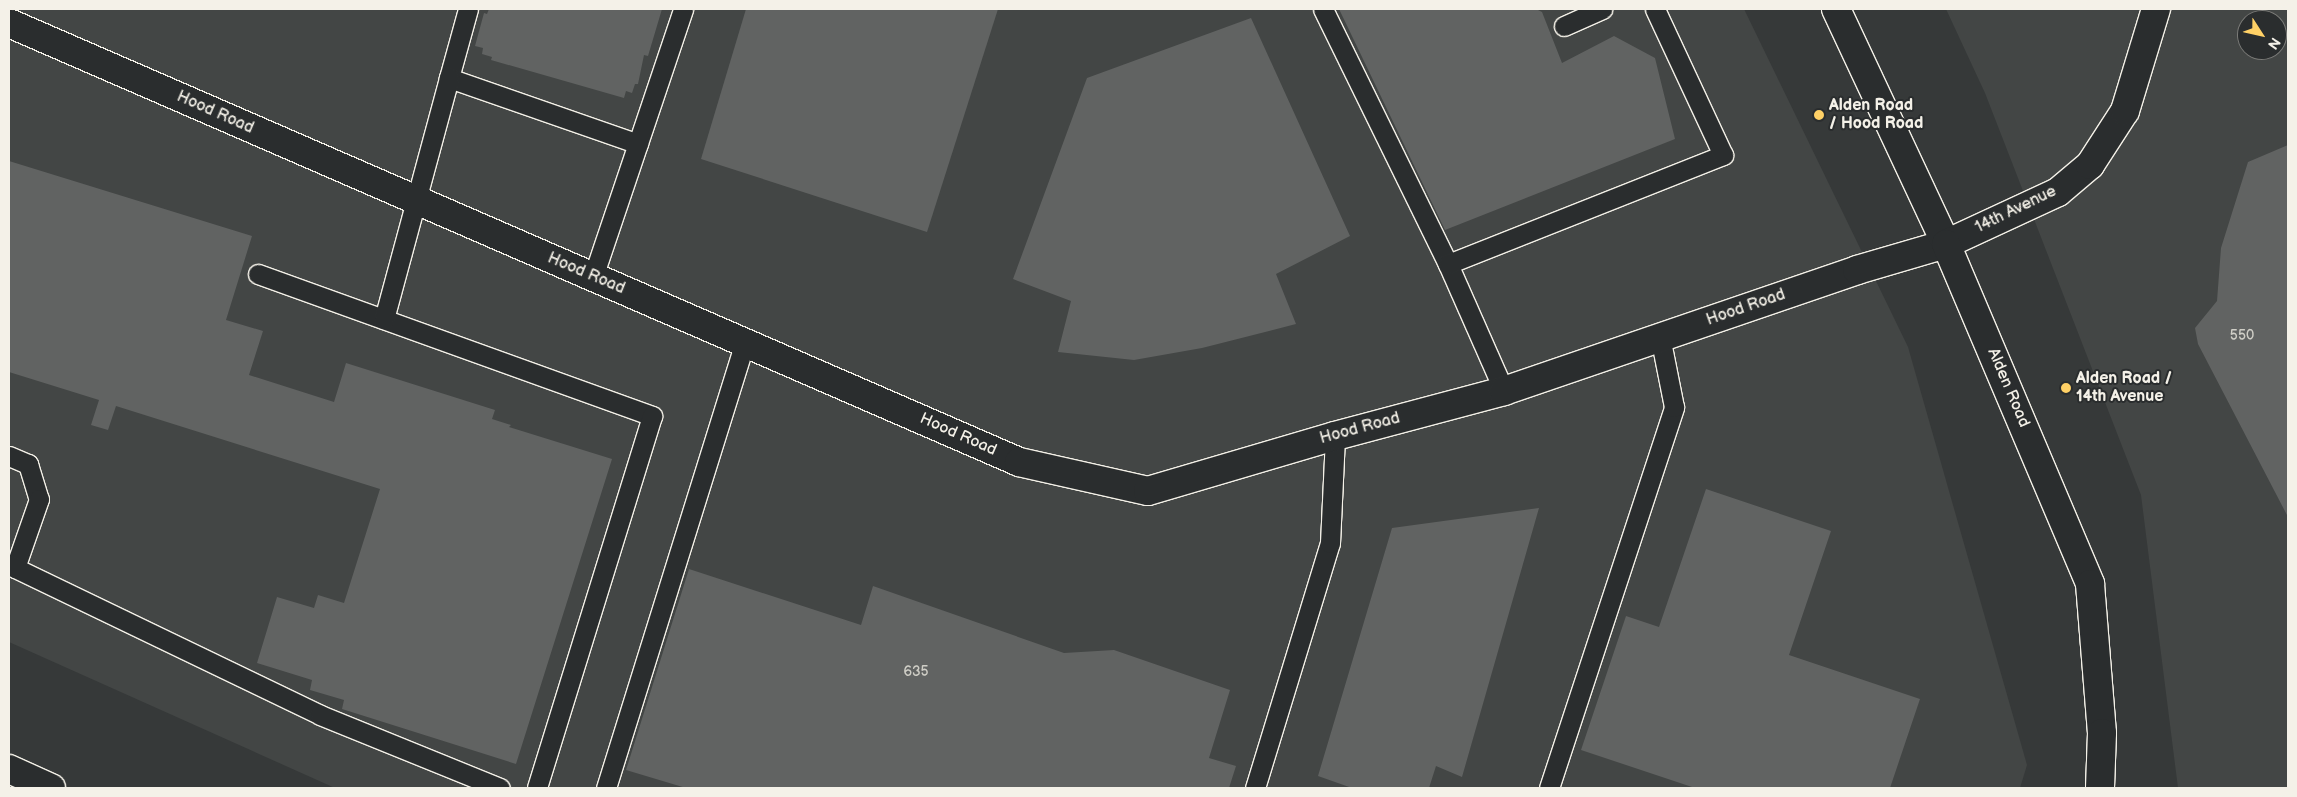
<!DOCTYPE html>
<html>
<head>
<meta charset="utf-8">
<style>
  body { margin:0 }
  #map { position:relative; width:2297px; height:797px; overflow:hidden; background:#363939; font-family:"Balsamiq Sans",sans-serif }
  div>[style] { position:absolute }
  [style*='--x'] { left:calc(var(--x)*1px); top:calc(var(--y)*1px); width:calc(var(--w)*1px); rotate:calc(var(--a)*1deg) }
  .built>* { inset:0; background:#434645 }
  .building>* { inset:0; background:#616362 }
  .roads { filter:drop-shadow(1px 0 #f4f1e8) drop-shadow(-1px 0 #f4f1e8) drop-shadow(0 1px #f4f1e8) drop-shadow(0 -1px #f4f1e8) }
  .service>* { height:19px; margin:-9.5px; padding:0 9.5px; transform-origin:9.5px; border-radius:9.5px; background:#2a2d2e }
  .minor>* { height:28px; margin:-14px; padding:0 14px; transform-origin:14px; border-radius:14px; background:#2a2d2e }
  .secondary>* { height:28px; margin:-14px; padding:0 14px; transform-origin:14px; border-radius:14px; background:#2a2d2e }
  .primary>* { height:28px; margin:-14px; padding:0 14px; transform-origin:14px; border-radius:14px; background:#2a2d2e }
  .dots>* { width:14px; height:14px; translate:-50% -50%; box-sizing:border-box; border:2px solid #2a2d2e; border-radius:50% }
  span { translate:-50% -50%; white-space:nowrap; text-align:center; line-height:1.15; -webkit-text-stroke:4px #2a2d2e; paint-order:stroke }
  .number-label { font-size:14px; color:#cfcec6 }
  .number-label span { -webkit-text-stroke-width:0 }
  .poi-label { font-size:16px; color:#f4f1e8; font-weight:700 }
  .left { translate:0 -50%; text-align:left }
  .street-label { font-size:16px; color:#f4f1e8 }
  .frame { position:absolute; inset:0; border:10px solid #f4f1e8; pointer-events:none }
  .north { position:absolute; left:2237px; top:10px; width:50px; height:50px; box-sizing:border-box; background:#2a2d2e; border:1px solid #7b7b78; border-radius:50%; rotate:125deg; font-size:14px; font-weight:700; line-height:20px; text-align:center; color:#f4f1e8 }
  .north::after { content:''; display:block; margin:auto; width:18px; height:22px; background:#ffd166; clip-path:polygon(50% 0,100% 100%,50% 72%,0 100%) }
</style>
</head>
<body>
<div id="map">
  <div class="built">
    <div style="clip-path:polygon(9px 9px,1744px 9px,1908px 347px,2027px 765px,2020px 788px,335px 788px,9px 642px)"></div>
    <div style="clip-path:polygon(evenodd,1946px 9px,2288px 9px,2288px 788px,2178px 788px,2141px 495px,1985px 93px,1946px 9px,2247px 20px,2277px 20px,2277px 50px,2247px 50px,2247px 20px)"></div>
  </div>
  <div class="building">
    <div style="clip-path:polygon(489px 9px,662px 9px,648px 56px,644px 55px,638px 84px,635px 84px,632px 93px,626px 91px,624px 98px,491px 60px,492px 57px,482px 54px,483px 48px,475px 46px,484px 13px,487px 14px)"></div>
    <div style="clip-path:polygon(746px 9px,998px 9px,927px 232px,701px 159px)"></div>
    <div style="clip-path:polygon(1339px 9px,1536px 9px,1542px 12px,1562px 63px,1614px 36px,1655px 58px,1675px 139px,1445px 230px)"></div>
    <div style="clip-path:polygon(1251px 18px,1350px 236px,1276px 274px,1296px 324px,1202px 348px,1134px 360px,1058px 352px,1071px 301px,1013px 279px,1087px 78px)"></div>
    <div style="clip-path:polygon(2288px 145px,2288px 517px,2198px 344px,2195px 328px,2217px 301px,2221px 248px,2248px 162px)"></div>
    <div style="clip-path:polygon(9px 161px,252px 236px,226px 320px,263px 331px,249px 375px,334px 402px,346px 363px,495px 410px,492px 419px,511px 425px,509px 427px,612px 459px,516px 764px,342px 709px,344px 700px,310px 690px,312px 680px,257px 663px,277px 597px,314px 608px,318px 595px,344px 603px,380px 489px,116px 406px,108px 430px,91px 425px,99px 400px,9px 372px)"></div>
    <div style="clip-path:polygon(1706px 489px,1831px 531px,1789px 655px,1920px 699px,1890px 788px,1695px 788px,1581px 750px,1626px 616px,1659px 627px)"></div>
    <div style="clip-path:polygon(1539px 508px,1462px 777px,1436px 766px,1429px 788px,1352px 788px,1318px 776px,1392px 528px)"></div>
    <div style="clip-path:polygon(689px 569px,861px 625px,873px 586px,1064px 653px,1114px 650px,1230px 690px,1209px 758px,1236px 766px,1229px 788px,686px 788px,626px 770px)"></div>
  </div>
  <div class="roads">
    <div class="service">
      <div style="--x:468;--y:9;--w:72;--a:105.4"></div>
      <div style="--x:449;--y:78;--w:200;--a:19.2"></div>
      <div style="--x:1323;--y:9;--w:284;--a:63.9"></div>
      <div style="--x:1448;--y:264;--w:139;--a:66.2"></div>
      <div style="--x:1564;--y:26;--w:42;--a:-24.1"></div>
      <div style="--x:1448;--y:264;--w:296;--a:-21.6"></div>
      <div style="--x:1723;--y:155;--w:161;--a:-115"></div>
      <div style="--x:258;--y:274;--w:419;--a:19.8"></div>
      <div style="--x:652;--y:416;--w:389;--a:107.2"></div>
      <div style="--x:593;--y:277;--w:283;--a:-71.4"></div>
      <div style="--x:384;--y:319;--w:250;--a:-74.9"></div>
      <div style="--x:9;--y:456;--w:21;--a:23"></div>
      <div style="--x:28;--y:464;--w:37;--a:73"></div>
      <div style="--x:39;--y:499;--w:73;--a:109.2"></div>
      <div style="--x:9;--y:565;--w:345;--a:25.7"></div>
      <div style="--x:320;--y:715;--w:194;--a:22.1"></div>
      <div style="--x:606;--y:788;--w:466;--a:-72.7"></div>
      <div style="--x:1255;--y:788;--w:256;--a:-73"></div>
      <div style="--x:1330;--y:543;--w:107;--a:-87.3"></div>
      <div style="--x:1549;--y:788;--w:401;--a:-71.8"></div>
      <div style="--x:1674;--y:407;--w:72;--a:-101.2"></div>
    </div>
    <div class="minor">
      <div style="--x:9;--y:23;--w:1101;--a:23.49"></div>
      <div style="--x:1019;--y:462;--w:132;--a:12.7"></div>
      <div style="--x:1148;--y:491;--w:195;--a:-16.4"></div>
      <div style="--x:1335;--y:436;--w:175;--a:-14.9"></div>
      <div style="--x:1504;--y:391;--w:373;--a:-18.9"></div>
      <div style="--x:1857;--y:270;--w:93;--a:-16.3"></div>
    </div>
    <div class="secondary">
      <div style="--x:1836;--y:9;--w:259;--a:64.9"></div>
      <div style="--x:1946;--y:244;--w:123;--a:-24.9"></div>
      <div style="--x:2058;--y:192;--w:42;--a:-40.2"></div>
      <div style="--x:2090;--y:165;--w:64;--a:-57.1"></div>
      <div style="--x:2125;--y:111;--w:107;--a:-73.1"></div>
    </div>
    <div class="primary">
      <div style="--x:1946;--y:244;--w:369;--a:67"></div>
      <div style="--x:2090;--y:584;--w:149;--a:85.4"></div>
      <div style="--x:2102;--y:733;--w:55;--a:92.1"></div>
      <div style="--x:9;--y:769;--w:46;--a:24.3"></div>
    </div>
  </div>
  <div class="dots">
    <div style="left:1819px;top:115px;background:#ffd166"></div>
    <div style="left:2066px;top:388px;background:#ffd166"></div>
  </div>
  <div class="number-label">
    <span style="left:2242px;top:336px">550</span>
    <span style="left:916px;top:672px">635</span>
  </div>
  <div class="poi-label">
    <span class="left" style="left:1829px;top:115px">Alden Road<br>/ Hood Road</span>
    <span class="left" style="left:2076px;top:388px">Alden Road /<br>14th Avenue</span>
  </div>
  <div class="street-label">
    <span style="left:215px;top:113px;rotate:24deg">Hood Road</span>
    <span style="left:2016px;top:210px;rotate:-26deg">14th Avenue</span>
    <span style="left:586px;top:274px;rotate:23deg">Hood Road</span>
    <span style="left:1746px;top:308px;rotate:-19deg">Hood Road</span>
    <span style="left:2008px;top:388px;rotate:67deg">Alden Road</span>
    <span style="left:1360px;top:429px;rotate:-15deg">Hood Road</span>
    <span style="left:958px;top:435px;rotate:24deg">Hood Road</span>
  </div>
  <div class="frame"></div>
  <div class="north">N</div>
</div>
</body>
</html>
